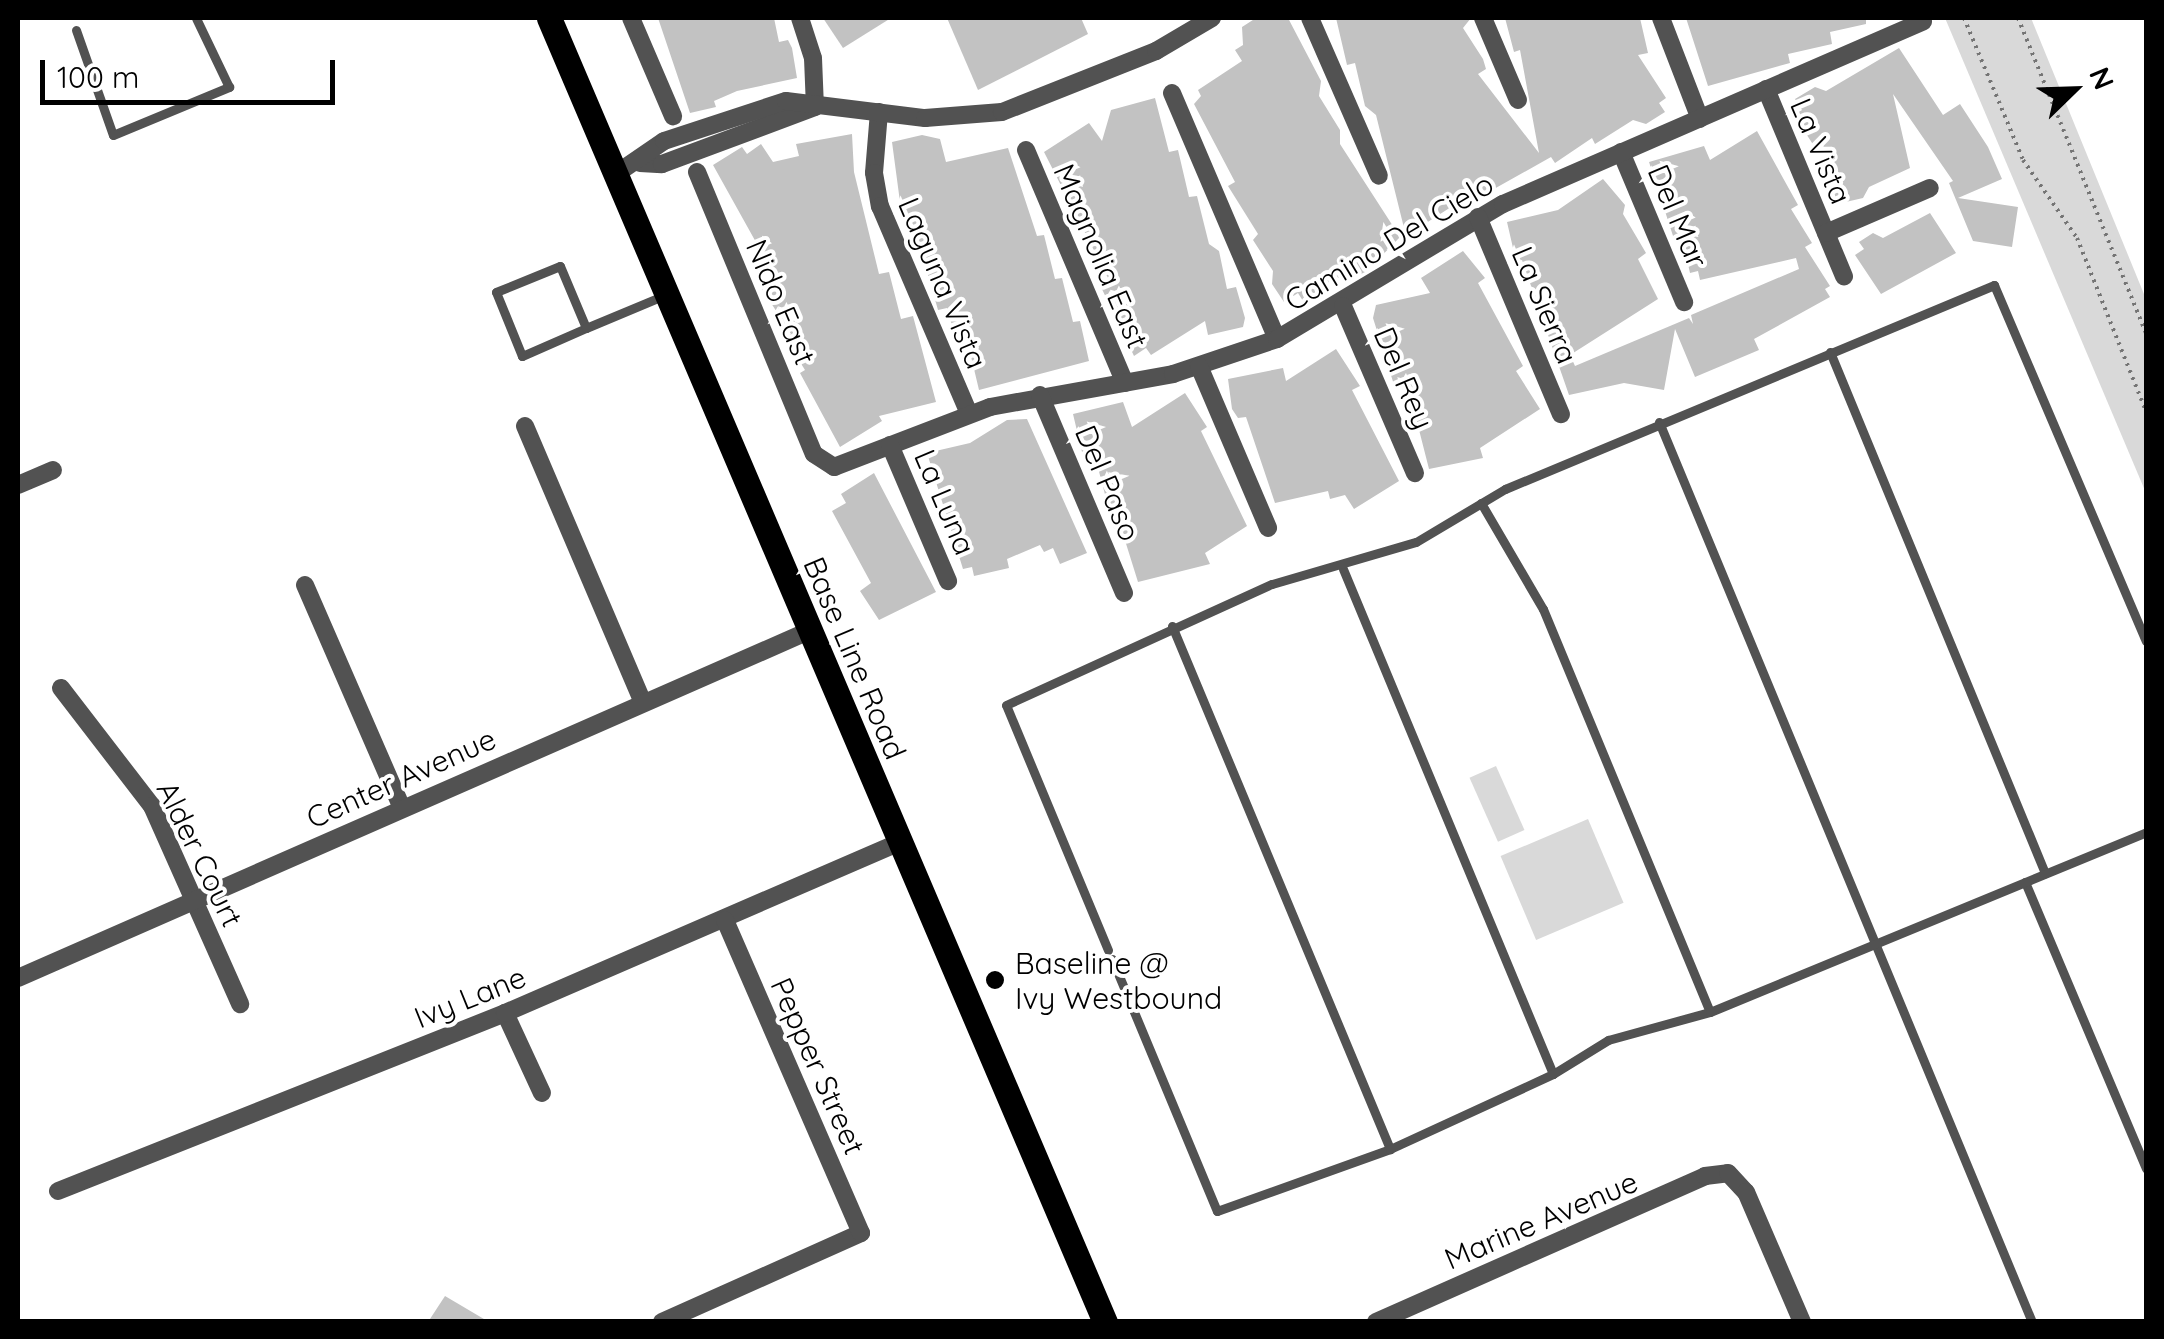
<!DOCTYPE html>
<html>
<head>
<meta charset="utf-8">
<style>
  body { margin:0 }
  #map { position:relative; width:2164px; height:1339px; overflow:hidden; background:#fff; font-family:Quicksand,sans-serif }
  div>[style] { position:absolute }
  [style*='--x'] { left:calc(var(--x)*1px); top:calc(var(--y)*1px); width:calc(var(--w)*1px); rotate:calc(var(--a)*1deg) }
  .green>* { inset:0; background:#d9d9d9; transform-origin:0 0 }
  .building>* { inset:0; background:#c2c2c2 }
  .path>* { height:4px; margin-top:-2px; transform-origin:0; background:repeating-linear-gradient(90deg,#747474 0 2.5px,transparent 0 7.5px) }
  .lane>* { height:9px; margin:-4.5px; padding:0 4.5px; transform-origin:4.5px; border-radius:4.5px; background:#525252 }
  .street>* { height:18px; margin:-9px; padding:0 9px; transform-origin:9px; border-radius:9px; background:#525252 }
  .primary>* { height:25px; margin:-12.5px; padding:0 12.5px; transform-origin:12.5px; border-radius:12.5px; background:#000 }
  .dots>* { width:28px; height:28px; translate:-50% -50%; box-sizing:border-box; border:5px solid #fff; border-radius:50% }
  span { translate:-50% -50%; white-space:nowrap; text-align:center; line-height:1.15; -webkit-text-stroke:8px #fff; paint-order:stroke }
  .street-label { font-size:30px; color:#000 }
  .poi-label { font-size:30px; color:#000 }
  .left { translate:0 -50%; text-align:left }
  .frame { position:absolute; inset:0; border:20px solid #000; pointer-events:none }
  .north { position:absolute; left:2024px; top:40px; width:100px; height:100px; -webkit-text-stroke:8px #fff; paint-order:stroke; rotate:67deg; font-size:28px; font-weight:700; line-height:40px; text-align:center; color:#000 }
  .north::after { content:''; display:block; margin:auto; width:35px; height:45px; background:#000; clip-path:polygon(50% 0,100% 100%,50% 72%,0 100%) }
  .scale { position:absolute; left:40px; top:60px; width:295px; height:45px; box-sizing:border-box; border:5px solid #000; border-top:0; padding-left:12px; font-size:30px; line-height:35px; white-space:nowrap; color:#000; -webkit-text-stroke:8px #fff; paint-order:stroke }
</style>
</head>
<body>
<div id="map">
  <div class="green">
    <div style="clip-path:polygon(1945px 18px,2031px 18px,2146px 299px,2146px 493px)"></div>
    <div style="left:1496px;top:766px;width:70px;height:29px;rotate:66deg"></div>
    <div style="left:1588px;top:819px;width:91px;height:95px;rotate:67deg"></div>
  </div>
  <div class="building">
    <div style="clip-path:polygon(658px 18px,774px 18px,779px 42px,788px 40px,792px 48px,797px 78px,737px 91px,714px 101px,716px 107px,690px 113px)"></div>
    <div style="clip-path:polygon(823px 18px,891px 18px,843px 48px)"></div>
    <div style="clip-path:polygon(947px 18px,1081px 18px,1088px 34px,978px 90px)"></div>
    <div style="clip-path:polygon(1256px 18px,1288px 18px,1321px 81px,1319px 96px,1340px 130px,1340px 144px,1400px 237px,1367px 271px,1353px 278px,1347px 272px,1303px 301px,1298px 293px,1284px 302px,1272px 284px,1273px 271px,1253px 240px,1258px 234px,1228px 186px,1235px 182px,1194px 104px,1201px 96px,1198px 90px,1242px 61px,1235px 50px,1243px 45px,1242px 27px)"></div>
    <div style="clip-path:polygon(1336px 18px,1471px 18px,1463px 28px,1483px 59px,1486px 69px,1478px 74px,1539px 153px,1520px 50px,1514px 52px,1505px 18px,1640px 18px,1648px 53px,1638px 55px,1666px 98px,1659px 103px,1665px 112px,1646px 124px,1633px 120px,1595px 144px,1592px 138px,1555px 163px,1551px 157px,1469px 203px,1465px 198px,1406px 236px,1376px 115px,1365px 106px,1355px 63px,1347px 65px)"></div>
    <div style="clip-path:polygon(1686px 18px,1866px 18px,1866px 24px,1830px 32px,1832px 44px,1788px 54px,1790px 63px,1708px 86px)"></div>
    <div style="clip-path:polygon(1899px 48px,1943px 115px,1960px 104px,1988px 147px,2002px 179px,1958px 198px,2018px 207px,2012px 247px,1973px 241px,1949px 183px,1953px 181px,1893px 94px,1910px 168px,1869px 187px,1863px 198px,1837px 204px,1822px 140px,1814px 146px,1794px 115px,1802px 110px,1795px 99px,1815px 87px,1826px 91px)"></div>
    <div style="clip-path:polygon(1155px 98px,1169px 152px,1178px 150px,1189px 197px,1197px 196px,1209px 244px,1219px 251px,1227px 289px,1236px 287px,1245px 318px,1243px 327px,1208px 335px,1205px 321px,1151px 355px,1146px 348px,1134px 356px,1100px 285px,1109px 280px,1044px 152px,1089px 123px,1102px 141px,1111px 110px)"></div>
    <div style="clip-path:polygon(1757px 131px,1798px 205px,1791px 209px,1812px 243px,1805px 247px,1830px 286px,1825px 289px,1830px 297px,1754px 339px,1759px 350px,1695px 377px,1675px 329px,1664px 390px,1624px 383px,1569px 395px,1522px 260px,1516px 261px,1507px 222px,1558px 210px,1603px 179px,1625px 205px,1623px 214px,1646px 253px,1638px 259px,1658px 299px,1570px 355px,1575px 366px,1689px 318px,1693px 324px,1691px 315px,1799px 269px,1796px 258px,1700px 280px,1698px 271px,1690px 273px,1682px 238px,1674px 239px,1649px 162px,1704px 146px,1710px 160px)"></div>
    <div style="clip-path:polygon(852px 134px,854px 172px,879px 274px,889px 272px,901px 319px,913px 316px,936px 402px,879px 416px,882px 421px,840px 447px,800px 373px,805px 370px,785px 338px,791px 334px,762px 289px,777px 280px,713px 165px,742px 147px,747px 154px,761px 144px,773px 162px,799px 156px,796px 144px)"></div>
    <div style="clip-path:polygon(922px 135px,940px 139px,946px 162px,1008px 148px,1037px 236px,1044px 235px,1055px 279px,1062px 278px,1073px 322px,1080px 321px,1089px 361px,979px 390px,969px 348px,959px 350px,947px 308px,938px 310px,914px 226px,900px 202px,892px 142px)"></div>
    <div style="clip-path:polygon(1930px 213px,1956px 253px,1881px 294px,1855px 255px,1864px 249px,1859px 242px,1873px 233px,1883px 238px)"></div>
    <div style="clip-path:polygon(1463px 251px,1485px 278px,1478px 283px,1523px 366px,1516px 371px,1540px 409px,1480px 448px,1483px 458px,1429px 469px,1416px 418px,1410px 420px,1402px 386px,1395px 388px,1373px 318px,1376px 305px,1430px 293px,1421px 278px)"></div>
    <div style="clip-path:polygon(1336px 349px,1360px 386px,1352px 390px,1399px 481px,1354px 509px,1345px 495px,1330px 499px,1328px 491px,1275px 503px,1246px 417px,1238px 418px,1232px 409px,1228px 379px,1283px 368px,1286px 381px)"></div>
    <div style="clip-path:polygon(1185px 393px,1207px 427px,1201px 431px,1247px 526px,1205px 553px,1210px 564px,1138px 582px,1123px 534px,1116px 536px,1093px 449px,1082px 452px,1073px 414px,1123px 402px,1132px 427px)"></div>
    <div style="clip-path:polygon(1027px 419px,1087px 553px,1060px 564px,1053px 548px,1044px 552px,1040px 545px,1007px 559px,1009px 568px,974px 576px,972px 567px,963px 569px,927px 453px,970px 443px,1007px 420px)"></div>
    <div style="clip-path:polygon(874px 473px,936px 592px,879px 620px,860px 591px,871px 583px,832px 511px,846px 503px,841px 494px)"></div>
    <div style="clip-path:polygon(445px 1296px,489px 1322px,428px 1322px)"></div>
  </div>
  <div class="path">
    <div style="--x:1964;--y:18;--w:154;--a:67.4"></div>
    <div style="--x:2023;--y:160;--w:95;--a:55.3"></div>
    <div style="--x:2077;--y:238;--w:186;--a:68.3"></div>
    <div style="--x:2018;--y:18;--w:340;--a:67.9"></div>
  </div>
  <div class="lane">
    <div style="--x:76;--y:30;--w:111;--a:70.6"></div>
    <div style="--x:113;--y:135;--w:126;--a:-22.5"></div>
    <div style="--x:229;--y:87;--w:76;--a:-115.6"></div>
    <div style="--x:586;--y:328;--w:70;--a:156.4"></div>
    <div style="--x:522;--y:356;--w:69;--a:-112.1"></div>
    <div style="--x:496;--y:292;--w:69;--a:-22.1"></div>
    <div style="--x:560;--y:266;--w:67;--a:67.2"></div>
    <div style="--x:586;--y:328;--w:86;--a:-22.7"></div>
    <div style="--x:1830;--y:352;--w:564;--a:67.58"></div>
    <div style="--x:1659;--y:422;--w:974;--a:67.49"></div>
    <div style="--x:1481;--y:503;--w:123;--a:59.7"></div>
    <div style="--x:1543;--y:609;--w:436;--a:67.5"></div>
    <div style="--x:1343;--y:569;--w:547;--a:67.42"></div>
    <div style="--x:1172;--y:626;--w:567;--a:67.37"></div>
    <div style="--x:2025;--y:882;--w:311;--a:67.1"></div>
    <div style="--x:1108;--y:950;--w:265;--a:-112.6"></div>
    <div style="--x:1006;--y:705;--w:292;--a:-24.5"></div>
    <div style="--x:1272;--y:584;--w:150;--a:-16.3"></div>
    <div style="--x:1416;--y:542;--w:104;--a:-30.8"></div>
    <div style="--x:1505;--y:489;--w:530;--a:-22.64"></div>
    <div style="--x:1994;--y:285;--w:387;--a:66.9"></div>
    <div style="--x:1112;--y:959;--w:273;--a:67.4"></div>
    <div style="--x:1217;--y:1211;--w:184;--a:-19.7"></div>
    <div style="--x:1390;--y:1149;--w:179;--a:-24.7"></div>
    <div style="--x:1553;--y:1074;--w:65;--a:-31.7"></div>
    <div style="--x:1608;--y:1040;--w:106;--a:-15.4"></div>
    <div style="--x:1710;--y:1012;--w:472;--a:-22.4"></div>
  </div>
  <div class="street">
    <div style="--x:631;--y:18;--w:107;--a:66.8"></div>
    <div style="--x:800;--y:18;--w:42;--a:72"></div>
    <div style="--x:813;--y:58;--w:49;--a:87.7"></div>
    <div style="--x:1310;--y:18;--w:172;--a:66.4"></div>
    <div style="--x:1483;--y:18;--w:89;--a:66.9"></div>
    <div style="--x:1661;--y:18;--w:108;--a:68.9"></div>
    <div style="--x:1766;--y:89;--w:203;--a:67.4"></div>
    <div style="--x:1172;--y:93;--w:267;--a:66.9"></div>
    <div style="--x:879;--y:112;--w:61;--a:94.7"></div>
    <div style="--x:874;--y:173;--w:34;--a:80"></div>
    <div style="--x:880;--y:206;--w:226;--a:66.8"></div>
    <div style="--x:1026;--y:150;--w:253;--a:67"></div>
    <div style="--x:1621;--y:152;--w:163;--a:67.2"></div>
    <div style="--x:640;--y:163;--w:22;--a:3"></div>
    <div style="--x:662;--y:164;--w:163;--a:-20.4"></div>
    <div style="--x:697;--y:172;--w:305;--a:67.5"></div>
    <div style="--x:814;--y:454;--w:24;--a:33"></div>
    <div style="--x:834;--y:467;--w:167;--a:-21"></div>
    <div style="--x:990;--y:407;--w:186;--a:-10.2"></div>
    <div style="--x:1173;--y:374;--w:110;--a:-18.6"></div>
    <div style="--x:1277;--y:339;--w:263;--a:-30.9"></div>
    <div style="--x:1503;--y:204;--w:458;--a:-23.5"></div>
    <div style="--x:616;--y:174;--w:58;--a:-34.5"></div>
    <div style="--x:664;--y:141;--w:128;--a:-18.2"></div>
    <div style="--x:786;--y:101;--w:140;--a:7"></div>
    <div style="--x:925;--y:118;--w:77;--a:-4.5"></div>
    <div style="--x:1002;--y:112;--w:166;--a:-21.6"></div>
    <div style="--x:1156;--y:51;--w:65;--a:-30.5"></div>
    <div style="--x:1478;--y:217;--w:214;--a:67.2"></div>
    <div style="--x:1826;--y:233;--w:113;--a:-23.4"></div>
    <div style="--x:1343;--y:306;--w:182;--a:66.7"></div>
    <div style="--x:1199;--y:366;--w:176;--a:66.9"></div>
    <div style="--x:1040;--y:395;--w:215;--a:67"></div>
    <div style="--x:525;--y:426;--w:300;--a:66.9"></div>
    <div style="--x:890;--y:445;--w:148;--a:66.9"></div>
    <div style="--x:18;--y:485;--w:38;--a:-23"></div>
    <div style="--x:305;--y:585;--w:243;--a:66.5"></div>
    <div style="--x:61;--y:688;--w:149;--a:52.4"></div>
    <div style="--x:152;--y:806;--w:217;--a:66"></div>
    <div style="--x:18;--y:978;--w:864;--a:-23.69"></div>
    <div style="--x:505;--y:1013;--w:88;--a:65.2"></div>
    <div style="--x:58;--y:1191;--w:481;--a:-21.7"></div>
    <div style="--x:505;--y:1013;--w:428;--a:-23.4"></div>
    <div style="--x:662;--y:1322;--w:218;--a:-24.1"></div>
    <div style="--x:861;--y:1233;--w:341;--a:-113.5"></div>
    <div style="--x:1376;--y:1322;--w:360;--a:-23.9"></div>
    <div style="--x:1705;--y:1176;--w:23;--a:-7"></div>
    <div style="--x:1728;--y:1173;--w:26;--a:47"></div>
    <div style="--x:1746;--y:1192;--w:142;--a:66.7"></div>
  </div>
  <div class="primary">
    <div style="--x:549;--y:18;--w:1418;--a:66.91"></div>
  </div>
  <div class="dots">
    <div style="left:995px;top:980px;background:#000"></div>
  </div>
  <div class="street-label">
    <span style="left:1821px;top:151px;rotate:67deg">La Vista</span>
    <span style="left:1678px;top:216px;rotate:67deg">Del Mar</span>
    <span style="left:1389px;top:242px;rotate:-31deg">Camino Del Cielo</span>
    <span style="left:1101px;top:256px;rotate:67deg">Magnolia East</span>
    <span style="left:943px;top:283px;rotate:67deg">Laguna Vista</span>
    <span style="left:781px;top:302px;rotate:67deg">Nido East</span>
    <span style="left:1545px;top:305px;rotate:67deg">La Sierra</span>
    <span style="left:1404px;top:378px;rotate:67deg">Del Rey</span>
    <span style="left:1108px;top:483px;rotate:67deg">Del Paso</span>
    <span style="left:945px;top:502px;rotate:67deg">La Luna</span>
    <span style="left:855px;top:658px;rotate:67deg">Base Line Road</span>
    <span style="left:401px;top:778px;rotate:-24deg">Center Avenue</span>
    <span style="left:200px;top:854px;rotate:64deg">Alder Court</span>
    <span style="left:470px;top:997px;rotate:-22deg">Ivy Lane</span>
    <span style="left:818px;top:1066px;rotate:66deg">Pepper Street</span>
    <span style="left:1541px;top:1220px;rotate:-23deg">Marine Avenue</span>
  </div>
  <div class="poi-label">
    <span class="left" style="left:1015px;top:980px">Baseline @<br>Ivy Westbound</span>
  </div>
  <div class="frame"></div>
  <div class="north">N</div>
  <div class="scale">100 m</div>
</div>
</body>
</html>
